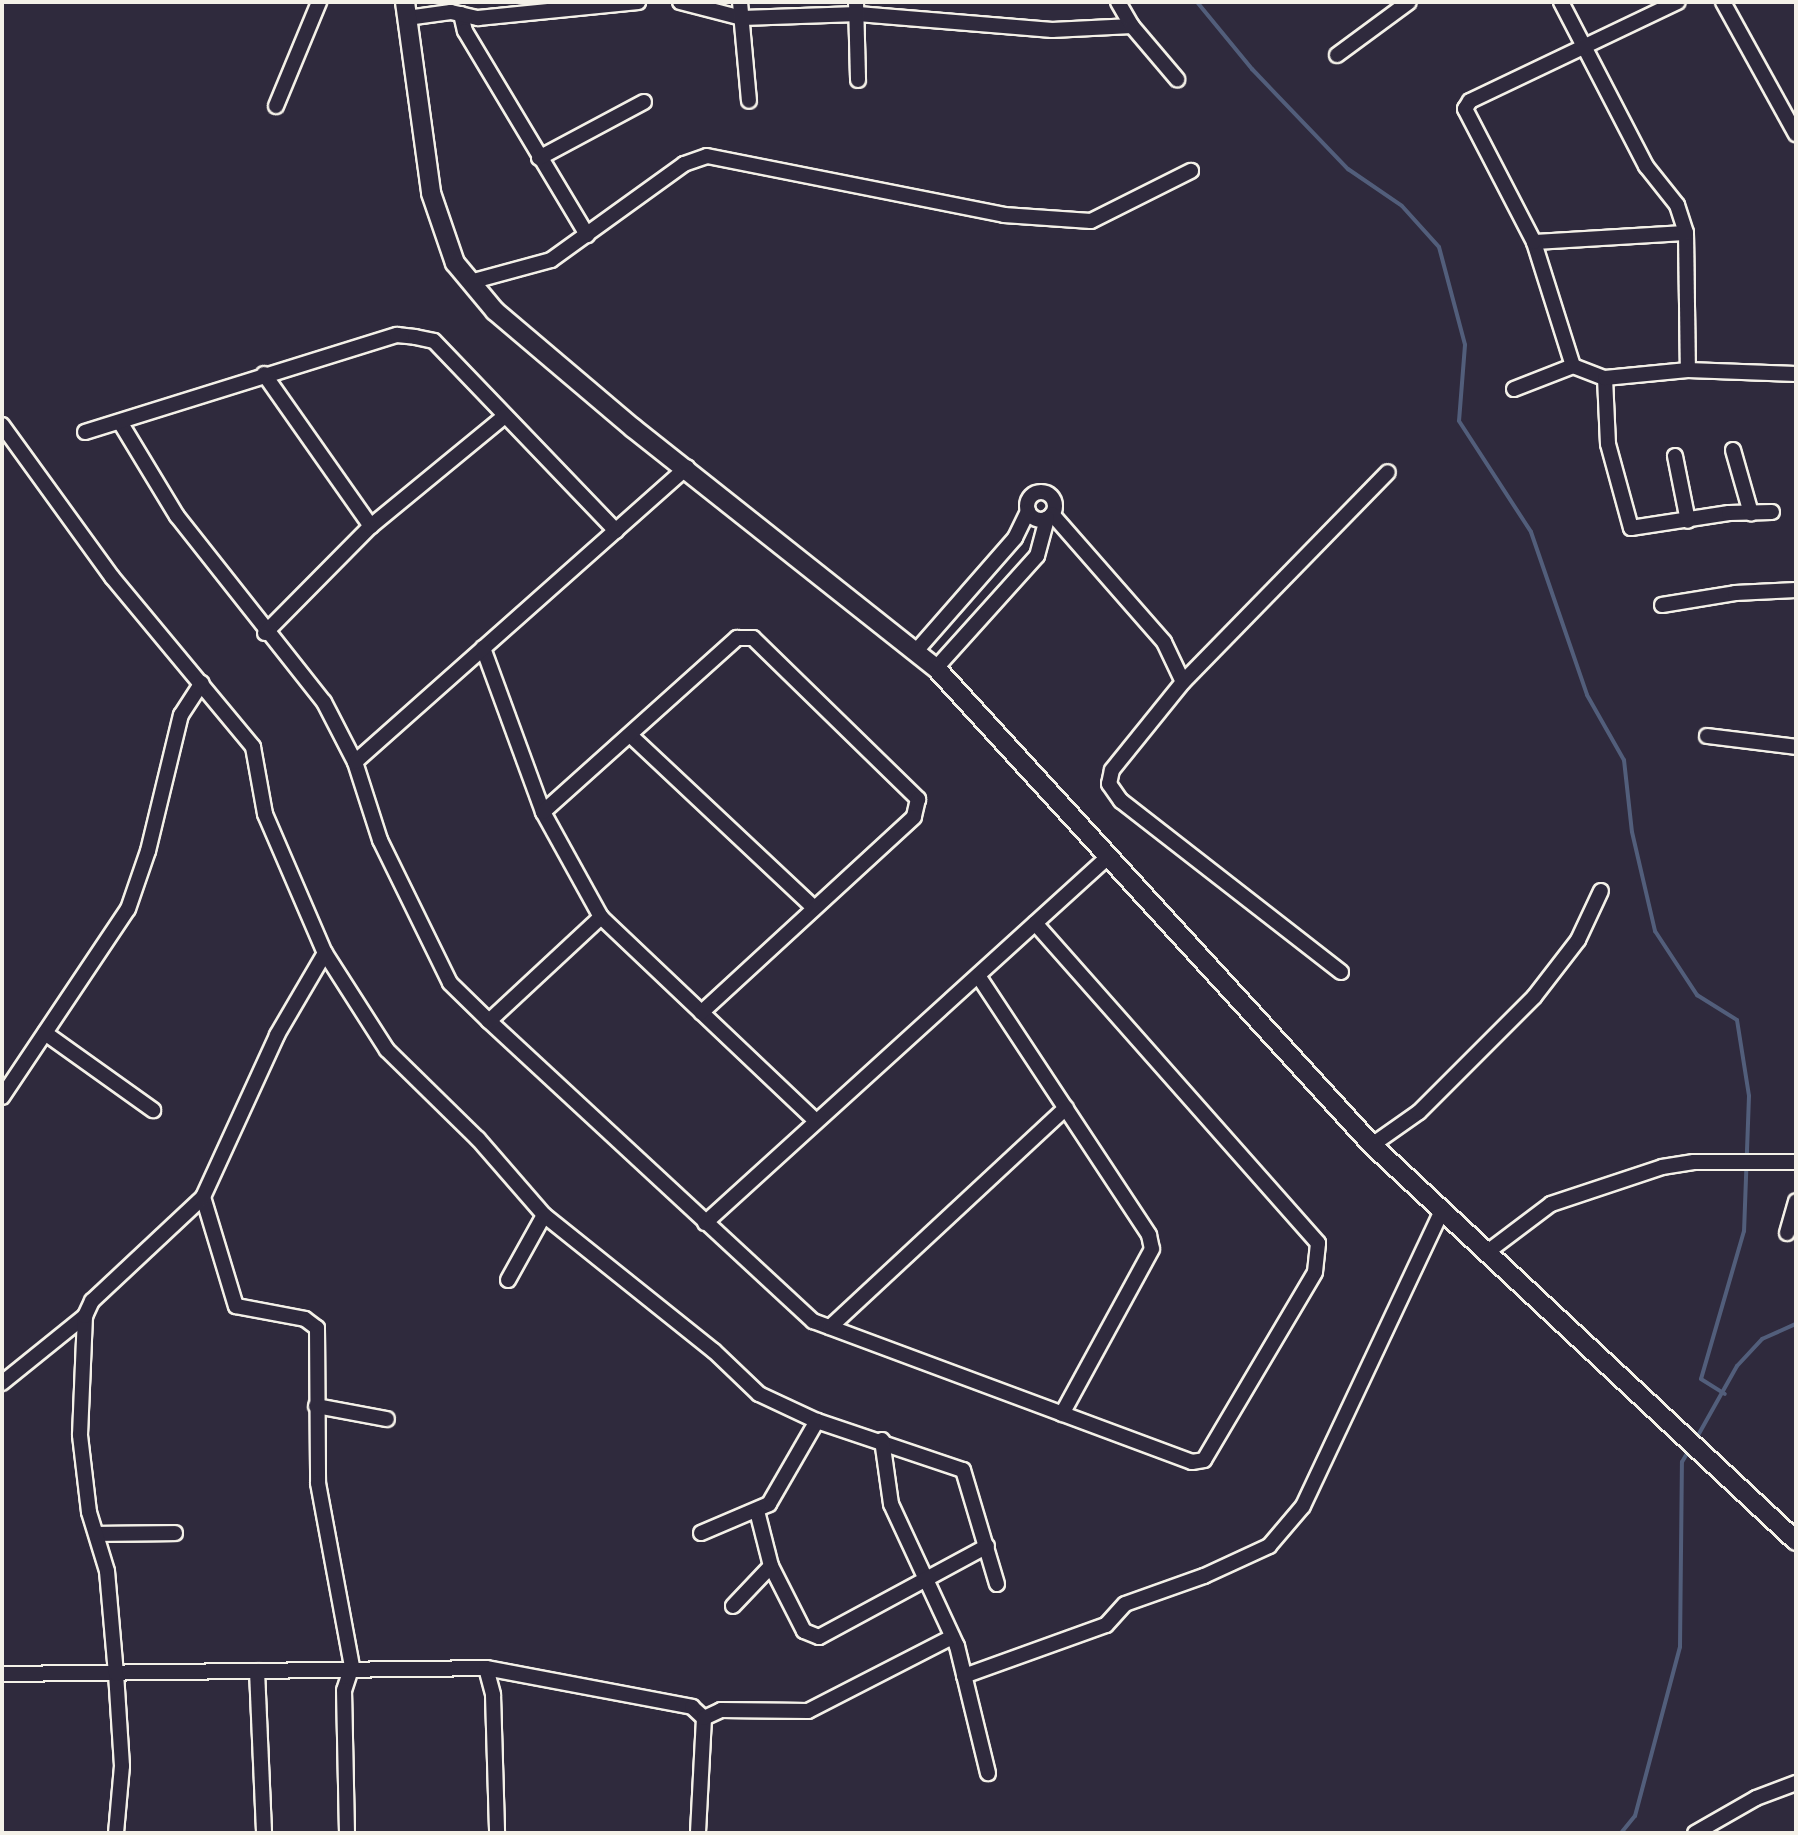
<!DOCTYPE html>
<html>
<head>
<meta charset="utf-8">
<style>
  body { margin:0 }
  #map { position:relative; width:1798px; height:1835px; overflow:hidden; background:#2f2a3d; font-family:"Balsamiq Sans",sans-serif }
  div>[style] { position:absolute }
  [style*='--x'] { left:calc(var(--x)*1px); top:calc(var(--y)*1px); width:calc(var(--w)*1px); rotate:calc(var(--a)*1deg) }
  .stream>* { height:4px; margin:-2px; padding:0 2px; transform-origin:2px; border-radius:2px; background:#525e7b }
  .roads { filter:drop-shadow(2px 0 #f4f1e8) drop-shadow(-2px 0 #f4f1e8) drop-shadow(0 2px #f4f1e8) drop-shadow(0 -2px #f4f1e8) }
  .minor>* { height:14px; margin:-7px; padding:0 7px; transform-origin:7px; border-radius:7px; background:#2f2a3d }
  .minor>.ring { margin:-7px; padding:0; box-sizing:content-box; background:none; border:14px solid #2f2a3d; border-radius:50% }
  .tertiary>* { height:18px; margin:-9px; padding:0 9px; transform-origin:9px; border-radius:9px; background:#2f2a3d }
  span { translate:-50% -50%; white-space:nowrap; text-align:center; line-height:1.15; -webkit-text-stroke:7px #2f2a3d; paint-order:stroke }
  .frame { position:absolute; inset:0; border:4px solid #f4f1e8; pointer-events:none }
</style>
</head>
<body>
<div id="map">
  <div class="stream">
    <div style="--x:1197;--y:2;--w:87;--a:50.6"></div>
    <div style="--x:1252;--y:69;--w:139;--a:46.2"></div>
    <div style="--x:1348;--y:169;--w:65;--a:34.4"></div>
    <div style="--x:1402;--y:206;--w:55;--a:47.9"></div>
    <div style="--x:1439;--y:247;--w:101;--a:75.1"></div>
    <div style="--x:1465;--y:345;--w:76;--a:94.5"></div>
    <div style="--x:1459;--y:421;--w:132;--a:57"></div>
    <div style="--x:1531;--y:532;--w:172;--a:71"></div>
    <div style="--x:1587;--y:695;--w:75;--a:60.4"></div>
    <div style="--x:1624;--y:760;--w:72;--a:83.7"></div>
    <div style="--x:1632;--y:832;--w:102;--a:76.9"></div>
    <div style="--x:1655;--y:931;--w:77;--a:56.7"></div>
    <div style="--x:1697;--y:995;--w:47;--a:32"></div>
    <div style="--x:1737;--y:1020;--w:77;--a:81"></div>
    <div style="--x:1749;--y:1096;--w:135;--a:92.1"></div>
    <div style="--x:1744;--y:1231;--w:154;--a:106.2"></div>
    <div style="--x:1701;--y:1379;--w:28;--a:32"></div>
    <div style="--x:1696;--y:1439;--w:84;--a:-60.7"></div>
    <div style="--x:1737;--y:1366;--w:37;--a:-47"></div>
    <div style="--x:1762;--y:1339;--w:37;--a:-24"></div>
    <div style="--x:1621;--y:1833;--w:22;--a:-51"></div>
    <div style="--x:1635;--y:1816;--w:175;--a:-75.1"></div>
    <div style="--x:1680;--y:1647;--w:185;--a:-89.4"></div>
    <div style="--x:1682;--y:1462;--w:14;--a:-60"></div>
  </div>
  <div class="roads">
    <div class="minor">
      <div style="--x:680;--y:2;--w:64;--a:14.5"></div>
      <div style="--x:742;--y:18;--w:116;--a:-2"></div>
      <div style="--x:858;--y:14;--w:195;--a:4.7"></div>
      <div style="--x:1052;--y:30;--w:80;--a:-2.9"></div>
      <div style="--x:740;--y:2;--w:99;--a:84.8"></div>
      <div style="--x:856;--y:2;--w:78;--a:88.5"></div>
      <div style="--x:1118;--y:2;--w:28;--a:60"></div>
      <div style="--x:1132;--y:26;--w:70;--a:49.7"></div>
      <div style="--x:1561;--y:2;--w:185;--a:62.6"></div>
      <div style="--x:1646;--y:166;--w:50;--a:51.5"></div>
      <div style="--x:1677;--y:205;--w:29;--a:72"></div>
      <div style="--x:1686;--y:233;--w:137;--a:89.2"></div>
      <div style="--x:1723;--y:2;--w:151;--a:61.1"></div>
      <div style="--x:461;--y:14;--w:17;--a:77"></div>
      <div style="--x:465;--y:31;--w:238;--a:59.1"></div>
      <div style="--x:407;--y:18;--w:44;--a:-7.8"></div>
      <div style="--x:451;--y:12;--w:28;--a:13"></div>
      <div style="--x:478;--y:18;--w:161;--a:-5.7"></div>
      <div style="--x:1337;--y:55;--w:89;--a:-36.4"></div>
      <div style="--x:276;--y:106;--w:113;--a:-67.5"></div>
      <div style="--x:539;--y:158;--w:119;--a:-28.1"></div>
      <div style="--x:1534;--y:242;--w:152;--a:-3.4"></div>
      <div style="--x:470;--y:282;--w:84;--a:-15.2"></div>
      <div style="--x:551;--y:260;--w:164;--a:-35.8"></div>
      <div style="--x:684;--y:164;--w:24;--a:-19"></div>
      <div style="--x:707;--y:156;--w:303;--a:11.2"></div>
      <div style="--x:1004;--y:215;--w:87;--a:3.9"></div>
      <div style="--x:1091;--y:221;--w:112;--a:-26.6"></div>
      <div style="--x:1573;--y:366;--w:130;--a:-107.5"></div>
      <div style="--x:1534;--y:242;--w:150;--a:-117.4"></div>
      <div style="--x:1465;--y:109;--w:9;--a:-58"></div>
      <div style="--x:1470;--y:101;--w:230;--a:-25.5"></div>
      <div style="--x:264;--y:374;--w:186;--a:54.9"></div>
      <div style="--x:1605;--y:378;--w:66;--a:87.4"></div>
      <div style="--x:1608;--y:444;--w:87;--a:74.7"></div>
      <div style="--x:1631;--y:528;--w:99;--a:-8.7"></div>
      <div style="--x:1729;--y:513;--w:43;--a:-1.3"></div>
      <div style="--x:1514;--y:389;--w:63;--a:-21.3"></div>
      <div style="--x:1573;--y:366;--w:34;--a:21"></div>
      <div style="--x:1605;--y:378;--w:83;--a:-5.5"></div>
      <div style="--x:1688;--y:370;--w:108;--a:2.1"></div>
      <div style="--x:120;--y:422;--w:110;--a:58.8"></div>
      <div style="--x:177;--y:516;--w:237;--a:51.7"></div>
      <div style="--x:324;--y:702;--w:68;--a:62.7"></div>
      <div style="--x:355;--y:762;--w:82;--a:72.2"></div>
      <div style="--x:380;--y:840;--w:159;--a:63.9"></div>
      <div style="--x:450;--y:983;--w:54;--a:44.3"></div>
      <div style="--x:489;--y:1021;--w:442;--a:42.8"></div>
      <div style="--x:813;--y:1321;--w:404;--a:20.4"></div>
      <div style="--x:1192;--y:1462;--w:12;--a:-9"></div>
      <div style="--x:1204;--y:1460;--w:218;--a:-59.4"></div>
      <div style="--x:1315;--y:1272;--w:29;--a:-84"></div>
      <div style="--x:1318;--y:1243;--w:427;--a:-131.5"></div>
      <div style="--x:2;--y:425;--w:188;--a:54.1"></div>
      <div style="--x:112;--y:577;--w:221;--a:50.3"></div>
      <div style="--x:253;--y:747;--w:68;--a:79.8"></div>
      <div style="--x:265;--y:814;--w:151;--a:66.7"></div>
      <div style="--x:325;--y:953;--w:115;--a:57.4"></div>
      <div style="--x:387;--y:1050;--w:127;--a:44.4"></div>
      <div style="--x:478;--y:1139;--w:101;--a:49"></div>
      <div style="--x:544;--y:1215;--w:218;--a:38.7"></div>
      <div style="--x:714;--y:1351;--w:62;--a:43.7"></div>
      <div style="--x:759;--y:1394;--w:64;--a:25"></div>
      <div style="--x:817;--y:1421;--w:154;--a:18.6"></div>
      <div style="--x:963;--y:1470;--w:119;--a:73.4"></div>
      <div style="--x:85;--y:432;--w:327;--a:-17.3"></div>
      <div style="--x:397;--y:335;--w:18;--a:6"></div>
      <div style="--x:415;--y:337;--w:19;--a:12"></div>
      <div style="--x:434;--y:341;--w:263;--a:46.2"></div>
      <div style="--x:1733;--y:450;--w:66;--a:74.1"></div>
      <div style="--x:1675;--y:456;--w:66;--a:78.7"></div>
      <div class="ring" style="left:1027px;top:492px;width:14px;height:14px"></div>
      <div style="--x:1052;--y:514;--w:170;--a:48.8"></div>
      <div style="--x:1164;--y:642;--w:44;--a:64.6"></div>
      <div style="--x:1662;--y:605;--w:74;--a:-9.3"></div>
      <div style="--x:1735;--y:593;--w:61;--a:-2.8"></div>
      <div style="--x:265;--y:633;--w:151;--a:-45.3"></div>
      <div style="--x:371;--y:526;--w:173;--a:-39.4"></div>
      <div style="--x:483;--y:648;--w:175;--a:69.9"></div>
      <div style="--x:543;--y:812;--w:120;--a:61.1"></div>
      <div style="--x:601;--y:917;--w:296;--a:43.5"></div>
      <div style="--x:917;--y:650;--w:149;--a:-48.8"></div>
      <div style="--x:1015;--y:538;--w:30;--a:-64"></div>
      <div style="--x:936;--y:668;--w:151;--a:-48"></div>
      <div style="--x:1037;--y:556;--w:39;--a:-75"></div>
      <div style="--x:630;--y:735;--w:250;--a:43.2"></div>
      <div style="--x:1707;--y:736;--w:90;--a:7"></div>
      <div style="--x:355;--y:762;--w:444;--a:-41.6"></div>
      <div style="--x:543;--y:812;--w:261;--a:-41.9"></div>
      <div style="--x:737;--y:638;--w:16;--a:0"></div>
      <div style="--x:753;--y:638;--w:231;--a:44.3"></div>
      <div style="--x:918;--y:799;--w:18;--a:103"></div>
      <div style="--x:914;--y:817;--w:289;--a:137.4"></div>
      <div style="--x:1341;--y:972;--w:279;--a:-142.1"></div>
      <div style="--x:1121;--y:801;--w:21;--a:-125"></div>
      <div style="--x:1109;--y:784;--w:14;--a:-78"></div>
      <div style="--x:1112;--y:770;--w:113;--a:-51.1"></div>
      <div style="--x:1183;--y:682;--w:293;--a:-45.7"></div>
      <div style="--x:979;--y:977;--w:309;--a:56.6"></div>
      <div style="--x:1149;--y:1235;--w:14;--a:78"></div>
      <div style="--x:1152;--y:1249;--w:188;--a:118.6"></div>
      <div style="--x:489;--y:1021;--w:153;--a:-42.9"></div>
      <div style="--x:45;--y:1033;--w:133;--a:35.5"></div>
      <div style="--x:2;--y:1097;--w:226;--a:-56.2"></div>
      <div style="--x:128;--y:909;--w:61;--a:-71"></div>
      <div style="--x:148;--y:851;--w:140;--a:-76.4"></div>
      <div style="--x:181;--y:715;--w:38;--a:-57"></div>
      <div style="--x:1372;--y:1145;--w:57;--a:-35.1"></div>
      <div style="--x:1419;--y:1112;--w:163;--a:-45"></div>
      <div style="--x:1534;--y:997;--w:72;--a:-52.3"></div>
      <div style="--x:1578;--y:940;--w:54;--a:-64.9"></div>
      <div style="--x:203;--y:1197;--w:114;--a:73.2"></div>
      <div style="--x:236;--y:1306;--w:70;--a:10.7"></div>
      <div style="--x:305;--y:1319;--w:15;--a:37"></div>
      <div style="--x:317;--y:1328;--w:155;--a:89.6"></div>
      <div style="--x:318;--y:1483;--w:186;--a:79.5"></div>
      <div style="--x:352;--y:1666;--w:25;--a:108"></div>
      <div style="--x:344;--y:1690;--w:143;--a:88.8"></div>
      <div style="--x:705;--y:1223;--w:544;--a:-42.25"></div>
      <div style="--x:1787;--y:1233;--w:33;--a:-74"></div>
      <div style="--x:1486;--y:1253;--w:81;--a:-37"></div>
      <div style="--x:1551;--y:1204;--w:117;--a:-18.4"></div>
      <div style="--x:1662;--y:1167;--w:32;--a:-9"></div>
      <div style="--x:1694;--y:1162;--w:102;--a:0"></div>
      <div style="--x:508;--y:1280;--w:74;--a:-61"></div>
      <div style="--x:830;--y:1327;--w:322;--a:-42.9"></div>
      <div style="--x:2;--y:1383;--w:107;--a:-38.9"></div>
      <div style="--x:316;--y:1406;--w:72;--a:10.4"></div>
      <div style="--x:882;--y:1440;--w:65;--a:82"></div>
      <div style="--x:891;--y:1504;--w:157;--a:65.1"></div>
      <div style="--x:957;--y:1646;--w:131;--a:76.3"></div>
      <div style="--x:757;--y:1511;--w:57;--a:75.7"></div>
      <div style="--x:771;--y:1566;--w:73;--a:63.1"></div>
      <div style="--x:804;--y:1631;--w:16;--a:22"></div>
      <div style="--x:819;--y:1637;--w:191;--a:-28.4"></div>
      <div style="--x:701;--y:1533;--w:74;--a:-23.1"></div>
      <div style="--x:769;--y:1504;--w:96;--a:-60"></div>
      <div style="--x:98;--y:1534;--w:77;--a:-0.7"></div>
      <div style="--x:733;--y:1606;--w:55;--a:-46.5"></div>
      <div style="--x:486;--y:1668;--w:28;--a:75"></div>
      <div style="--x:493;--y:1695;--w:138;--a:88.3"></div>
      <div style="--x:257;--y:1671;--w:162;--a:87.5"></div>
      <div style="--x:2;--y:1674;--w:484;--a:-0.7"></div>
      <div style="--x:486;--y:1668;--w:210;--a:10.7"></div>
      <div style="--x:692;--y:1707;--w:16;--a:43"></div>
      <div style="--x:704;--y:1718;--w:115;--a:93"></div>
      <div style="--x:964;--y:1676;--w:151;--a:-19.8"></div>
      <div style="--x:1106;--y:1625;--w:28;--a:-48"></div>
      <div style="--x:1125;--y:1604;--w:84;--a:-19.5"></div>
      <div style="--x:1204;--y:1576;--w:72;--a:-24.8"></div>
      <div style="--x:1269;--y:1546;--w:52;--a:-49.6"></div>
      <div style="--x:1303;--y:1506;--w:324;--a:-64.8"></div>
      <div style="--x:704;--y:1718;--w:19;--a:-25"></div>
      <div style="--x:721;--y:1710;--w:87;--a:0.7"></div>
      <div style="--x:808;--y:1711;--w:162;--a:-27.2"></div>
      <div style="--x:116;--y:1833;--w:67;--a:-84.9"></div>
      <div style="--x:122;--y:1766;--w:92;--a:-93.7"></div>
      <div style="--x:116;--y:1674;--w:103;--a:-95"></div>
      <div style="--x:107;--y:1571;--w:62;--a:-107"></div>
      <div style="--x:89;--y:1512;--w:78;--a:-96.7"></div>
      <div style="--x:80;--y:1435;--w:119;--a:-87.6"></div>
      <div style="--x:85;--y:1316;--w:17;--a:-65"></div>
      <div style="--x:92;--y:1301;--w:152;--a:-43.1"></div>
      <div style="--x:203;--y:1197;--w:178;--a:-65.4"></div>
      <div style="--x:277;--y:1035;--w:95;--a:-59.7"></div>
      <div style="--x:1695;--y:1833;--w:70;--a:-29.8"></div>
      <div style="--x:1756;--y:1798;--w:43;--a:-20.6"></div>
    </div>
    <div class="tertiary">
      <div style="--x:405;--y:2;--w:193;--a:82.2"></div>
      <div style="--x:431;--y:193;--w:74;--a:71.1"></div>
      <div style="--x:455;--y:263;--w:62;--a:50.2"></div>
      <div style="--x:495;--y:311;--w:181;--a:40.3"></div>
      <div style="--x:633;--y:428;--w:387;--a:38.4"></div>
      <div style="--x:936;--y:668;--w:646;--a:47.57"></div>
      <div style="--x:1372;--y:1145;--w:580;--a:43.04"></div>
    </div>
  </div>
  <div class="frame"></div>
</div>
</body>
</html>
